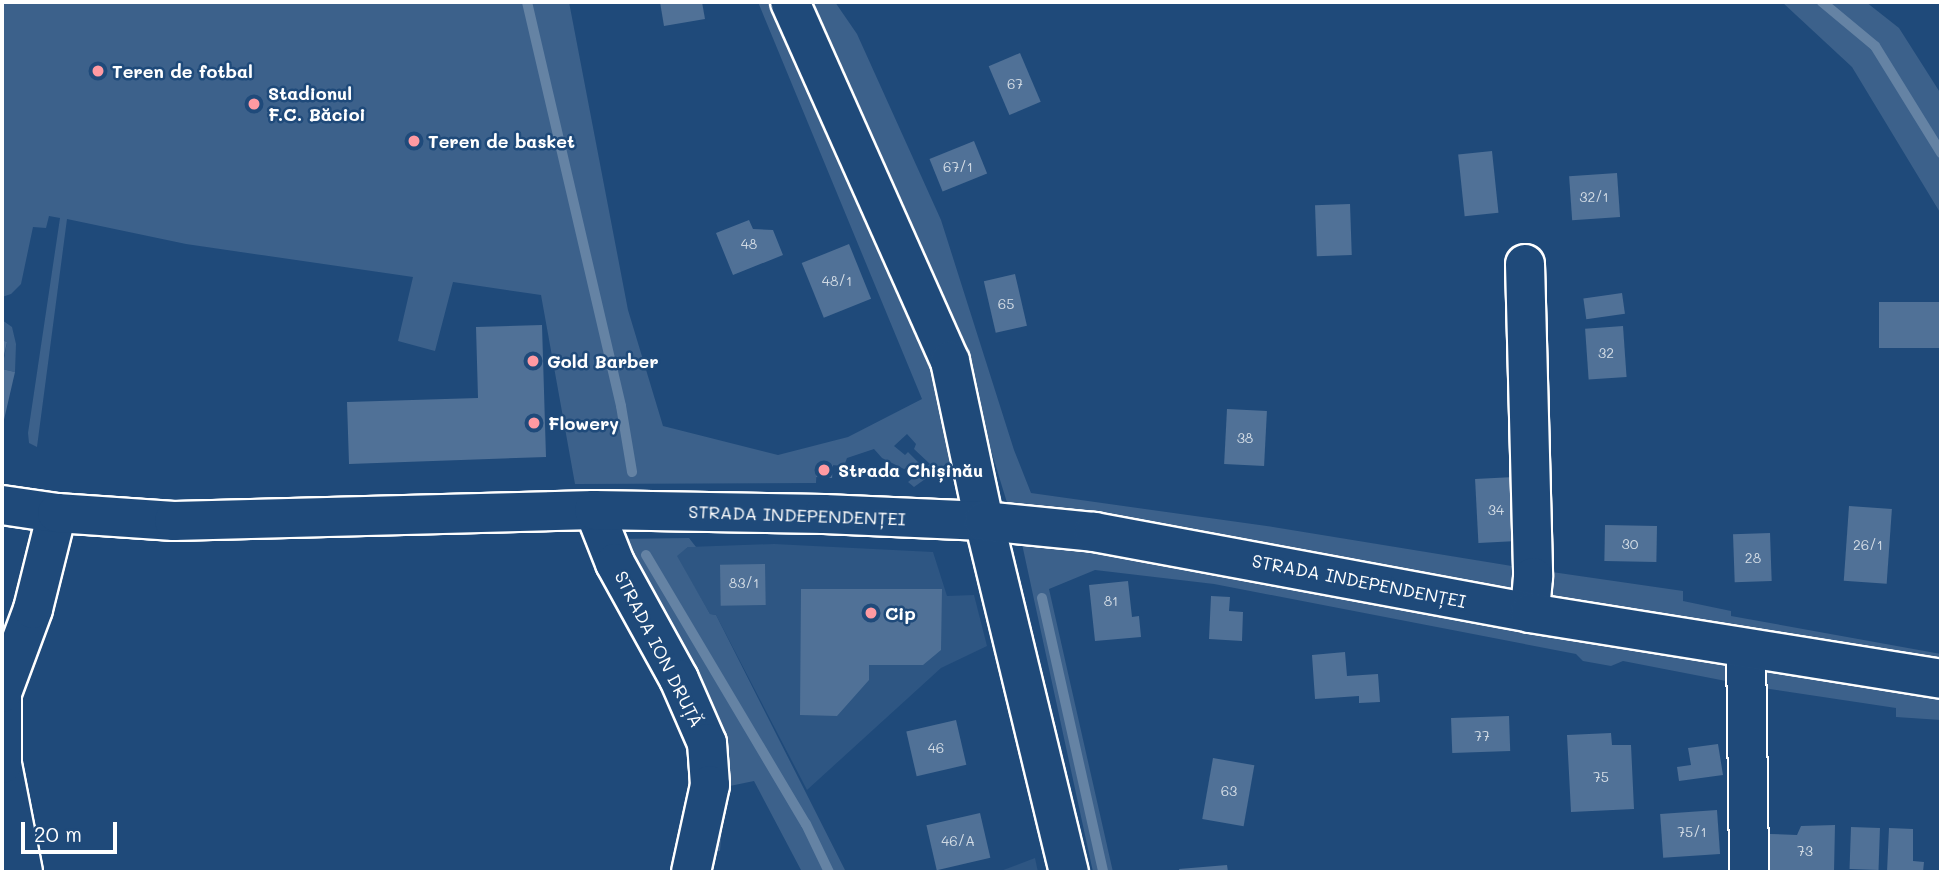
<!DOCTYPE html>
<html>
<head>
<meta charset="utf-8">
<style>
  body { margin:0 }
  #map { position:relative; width:1943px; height:874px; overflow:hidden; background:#1f4a7a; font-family:Mali,sans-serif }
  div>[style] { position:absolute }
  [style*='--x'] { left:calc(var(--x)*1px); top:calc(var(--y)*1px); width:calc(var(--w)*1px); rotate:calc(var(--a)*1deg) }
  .built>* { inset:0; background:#2e5683 }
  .green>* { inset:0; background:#3c618b }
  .stream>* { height:10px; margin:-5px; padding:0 5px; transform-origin:5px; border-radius:5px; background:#6583a4 }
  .building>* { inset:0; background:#507197; transform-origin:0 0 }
  .roads { filter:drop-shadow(2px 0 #fff) drop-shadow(-2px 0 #fff) drop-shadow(0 2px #fff) drop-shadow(0 -2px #fff) }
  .minor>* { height:38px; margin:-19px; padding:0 19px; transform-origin:19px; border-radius:19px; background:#1f4a7a }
  .major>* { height:38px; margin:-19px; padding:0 19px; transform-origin:19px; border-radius:19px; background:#1f4a7a }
  .dots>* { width:19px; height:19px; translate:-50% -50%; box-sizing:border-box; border:4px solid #1f4a7a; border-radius:50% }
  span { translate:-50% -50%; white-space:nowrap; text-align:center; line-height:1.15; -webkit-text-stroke:5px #1f4a7a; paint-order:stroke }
  .number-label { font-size:14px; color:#d3dce5 }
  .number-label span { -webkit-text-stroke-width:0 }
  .poi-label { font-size:18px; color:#fff; font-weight:700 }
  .left { translate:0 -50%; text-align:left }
  .street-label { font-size:18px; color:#fff }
  .frame { position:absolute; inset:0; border:4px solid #fff; pointer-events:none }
  .scale { position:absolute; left:21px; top:822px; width:96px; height:32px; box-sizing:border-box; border:4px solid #fff; border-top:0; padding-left:9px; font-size:21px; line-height:24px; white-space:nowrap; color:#fff; -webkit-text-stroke:5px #1f4a7a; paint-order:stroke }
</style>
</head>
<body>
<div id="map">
  <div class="built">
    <div style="clip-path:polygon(774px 544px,933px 552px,947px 596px,974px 595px,987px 646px,941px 668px,807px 790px,716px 615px,710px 614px,676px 556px,688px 547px)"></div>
    <div style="clip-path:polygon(1035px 858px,1038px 872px,998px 872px)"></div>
  </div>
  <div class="green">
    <div style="clip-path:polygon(2px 2px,569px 2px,628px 310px,663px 426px,778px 455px,848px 437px,922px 399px,758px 2px,772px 2px,834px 130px,942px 393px,949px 438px,949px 462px,914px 487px,908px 482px,930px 464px,914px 449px,916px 444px,907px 434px,894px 446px,905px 455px,908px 452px,919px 463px,904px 469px,882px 458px,874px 449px,847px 458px,844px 466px,817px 464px,816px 483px,575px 484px,541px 295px,453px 282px,435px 351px,398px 341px,413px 277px,186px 244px,67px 219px,37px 447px,29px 443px,28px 433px,60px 218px,49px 216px,46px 228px,33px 227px,21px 284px,11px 294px,2px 297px)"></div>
    <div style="clip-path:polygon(811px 2px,835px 2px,857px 34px,941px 220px,1014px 450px,1031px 493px,1273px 527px,1524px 568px,1521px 595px,1008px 506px,954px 329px)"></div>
    <div style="clip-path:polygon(1782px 2px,1866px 2px,1899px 28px,1941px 94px,1941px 214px,1852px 67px)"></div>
    <div style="clip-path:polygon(2px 320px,12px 327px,16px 344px,15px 372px,2px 369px,7px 342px,2px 340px)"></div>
    <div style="clip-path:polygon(689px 538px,696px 547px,688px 547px,677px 556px,710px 614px,716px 615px,846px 872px,802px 872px,754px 781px,725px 787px,720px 851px,712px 849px,718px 777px,617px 539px)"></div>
    <div style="clip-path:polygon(1022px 544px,1116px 550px,1726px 659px,1726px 681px,1623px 661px,1611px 666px,1583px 661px,1576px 654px,1214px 584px,1095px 570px,1049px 589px,1113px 872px,1093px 872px)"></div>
    <div style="clip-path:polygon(1545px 571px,1683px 591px,1683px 601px,1731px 611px,1731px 616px,1941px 654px,1941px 667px,1544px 599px)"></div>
    <div style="clip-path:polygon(1756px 665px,1941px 694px,1941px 720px,1896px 717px,1896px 708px,1756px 687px)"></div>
  </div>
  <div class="stream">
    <div style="--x:527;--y:2;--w:415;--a:76.9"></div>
    <div style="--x:621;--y:406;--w:67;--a:80.5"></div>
    <div style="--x:1822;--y:2;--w:69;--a:39.7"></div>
    <div style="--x:1875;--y:46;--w:126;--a:58.3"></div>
    <div style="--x:646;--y:555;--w:313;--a:59.3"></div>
    <div style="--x:806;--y:824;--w:53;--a:64.4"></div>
    <div style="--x:1042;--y:598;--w:281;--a:77.4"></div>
  </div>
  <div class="building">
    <div style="clip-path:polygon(660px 2px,702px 2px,705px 19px,664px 26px)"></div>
    <div style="left:1020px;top:53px;width:53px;height:34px;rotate:67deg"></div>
    <div style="left:974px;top:141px;width:35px;height:48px;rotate:68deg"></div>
    <div style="left:1492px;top:151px;width:62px;height:34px;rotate:84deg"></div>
    <div style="left:1617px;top:173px;width:44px;height:48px;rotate:86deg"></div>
    <div style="left:1350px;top:204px;width:51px;height:35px;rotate:88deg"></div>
    <div style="clip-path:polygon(749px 220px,753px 229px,773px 230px,783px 255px,733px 275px,716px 233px)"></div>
    <div style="left:849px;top:244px;width:59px;height:51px;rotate:68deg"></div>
    <div style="left:1015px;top:274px;width:53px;height:32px;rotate:77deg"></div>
    <div style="left:1622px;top:293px;width:21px;height:39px;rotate:82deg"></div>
    <div style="left:1941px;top:302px;width:46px;height:62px;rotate:90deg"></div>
    <div style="clip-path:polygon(542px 325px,546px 457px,349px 464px,347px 402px,478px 398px,476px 327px)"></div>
    <div style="left:1623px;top:326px;width:51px;height:38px;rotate:86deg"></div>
    <div style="clip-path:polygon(2px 340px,7px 342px,3px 360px,2px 360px)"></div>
    <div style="clip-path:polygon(2px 369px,15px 372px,3px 424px,2px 424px)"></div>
    <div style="left:1227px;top:409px;width:40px;height:55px;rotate:3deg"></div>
    <div style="left:817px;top:464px;width:16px;height:13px;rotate:4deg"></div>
    <div style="left:1514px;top:477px;width:64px;height:39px;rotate:87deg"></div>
    <div style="left:1849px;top:506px;width:43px;height:75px;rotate:4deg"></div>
    <div style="left:1605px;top:525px;width:52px;height:36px;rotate:1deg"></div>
    <div style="left:1770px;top:533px;width:48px;height:37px;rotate:88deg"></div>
    <div style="left:765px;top:564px;width:41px;height:45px;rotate:89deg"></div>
    <div style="clip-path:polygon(1128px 581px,1132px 617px,1139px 616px,1141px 637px,1095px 641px,1089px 585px)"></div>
    <div style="clip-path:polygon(801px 589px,942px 589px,941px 650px,923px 665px,869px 665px,869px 680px,837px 716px,800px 715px)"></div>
    <div style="clip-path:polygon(1211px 596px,1230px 597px,1229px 611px,1243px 612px,1242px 641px,1209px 639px)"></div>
    <div style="clip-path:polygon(1345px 652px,1347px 676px,1378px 674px,1380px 702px,1359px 703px,1359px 696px,1315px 699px,1312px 655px)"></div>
    <div style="left:1509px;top:716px;width:35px;height:58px;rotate:88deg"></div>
    <div style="left:956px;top:720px;width:46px;height:51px;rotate:77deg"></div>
    <div style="clip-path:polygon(1611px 733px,1612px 745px,1631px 745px,1634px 809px,1571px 812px,1567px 735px)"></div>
    <div style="clip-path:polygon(1718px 744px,1723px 775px,1679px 781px,1677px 767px,1691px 765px,1688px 748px)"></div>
    <div style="left:1213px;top:758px;width:42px;height:62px;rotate:10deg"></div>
    <div style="left:1717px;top:810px;width:44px;height:57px;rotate:86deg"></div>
    <div style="left:980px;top:813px;width:46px;height:55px;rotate:77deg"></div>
    <div style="clip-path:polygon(1835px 825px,1834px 872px,1770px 872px,1770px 834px,1797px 835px,1801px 826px)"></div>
    <div style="left:1851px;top:827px;width:29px;height:42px;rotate:2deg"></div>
    <div style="clip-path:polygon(1889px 828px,1913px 829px,1913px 861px,1924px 862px,1923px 872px,1887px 872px)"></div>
    <div style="clip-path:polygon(1227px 865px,1228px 872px,1180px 872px,1179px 869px)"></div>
  </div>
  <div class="roads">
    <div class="minor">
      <div style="--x:790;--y:2;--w:393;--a:66"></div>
      <div style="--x:950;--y:361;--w:164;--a:78"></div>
      <div style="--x:984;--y:521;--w:361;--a:76.4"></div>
      <div style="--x:1525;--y:264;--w:313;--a:88.5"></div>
      <div style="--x:1533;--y:577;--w:36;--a:95"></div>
      <div style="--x:594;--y:510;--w:57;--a:68.4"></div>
      <div style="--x:615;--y:563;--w:132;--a:61.1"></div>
      <div style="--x:679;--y:679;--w:70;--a:66.4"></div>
      <div style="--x:707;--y:743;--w:42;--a:85.9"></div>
      <div style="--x:710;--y:785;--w:89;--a:102.3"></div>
      <div style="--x:1746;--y:649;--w:223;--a:89.2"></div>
      <div style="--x:23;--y:872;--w:110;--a:-101"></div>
      <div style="--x:2;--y:764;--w:71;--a:-90"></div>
      <div style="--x:2;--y:693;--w:90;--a:-69.7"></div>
      <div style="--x:33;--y:609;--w:99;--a:-76"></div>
    </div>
    <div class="major">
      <div style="--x:2;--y:505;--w:56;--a:8.3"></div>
      <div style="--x:57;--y:513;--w:117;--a:3.9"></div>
      <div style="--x:174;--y:521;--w:420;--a:-1.5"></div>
      <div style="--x:594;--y:510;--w:230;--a:1"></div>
      <div style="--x:824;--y:514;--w:160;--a:2.5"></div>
      <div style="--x:984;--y:521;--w:111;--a:5.7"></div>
      <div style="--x:1094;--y:532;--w:443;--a:10.5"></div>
      <div style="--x:1530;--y:613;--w:416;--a:9.1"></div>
    </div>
  </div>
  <div class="dots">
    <div style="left:98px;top:71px;background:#ff9aa2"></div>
    <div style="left:254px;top:104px;background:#ff9aa2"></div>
    <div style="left:414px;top:141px;background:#ff9aa2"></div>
    <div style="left:533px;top:361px;background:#ff9aa2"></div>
    <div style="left:534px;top:423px;background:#ff9aa2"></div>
    <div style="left:824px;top:470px;background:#ff9aa2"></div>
    <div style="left:871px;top:613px;background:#ff9aa2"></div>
  </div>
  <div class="number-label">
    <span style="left:1015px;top:84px">67</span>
    <span style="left:958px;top:167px">67/1</span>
    <span style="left:1594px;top:197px">32/1</span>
    <span style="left:749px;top:244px">48</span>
    <span style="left:837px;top:281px">48/1</span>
    <span style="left:1006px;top:304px">65</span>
    <span style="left:1606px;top:353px">32</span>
    <span style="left:1245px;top:438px">38</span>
    <span style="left:1496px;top:510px">34</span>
    <span style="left:1630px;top:544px">30</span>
    <span style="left:1868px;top:545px">26/1</span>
    <span style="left:1753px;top:558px">28</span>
    <span style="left:744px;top:583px">83/1</span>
    <span style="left:1111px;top:601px">81</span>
    <span style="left:1482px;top:736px">77</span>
    <span style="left:936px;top:748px">46</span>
    <span style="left:1601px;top:777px">75</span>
    <span style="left:1229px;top:791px">63</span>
    <span style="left:1692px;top:832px">75/1</span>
    <span style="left:958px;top:841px">46/A</span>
    <span style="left:1805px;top:851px">73</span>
  </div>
  <div class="poi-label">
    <span class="left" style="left:112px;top:71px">Teren de fotbal</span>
    <span class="left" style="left:268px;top:104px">Stadionul<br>F.C. Băcioi</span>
    <span class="left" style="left:428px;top:141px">Teren de basket</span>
    <span class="left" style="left:547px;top:361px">Gold Barber</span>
    <span class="left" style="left:548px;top:423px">Flowery</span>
    <span class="left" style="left:838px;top:470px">Strada Chișinău</span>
    <span class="left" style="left:885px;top:613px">Cip</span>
  </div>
  <div class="street-label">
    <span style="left:797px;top:515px;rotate:2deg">STRADA INDEPENDENȚEI</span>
    <span style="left:1359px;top:581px;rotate:11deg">STRADA INDEPENDENȚEI</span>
    <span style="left:659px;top:649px;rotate:63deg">STRADA ION DRUȚĂ</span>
  </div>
  <div class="frame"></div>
  <div class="scale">20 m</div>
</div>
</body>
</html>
